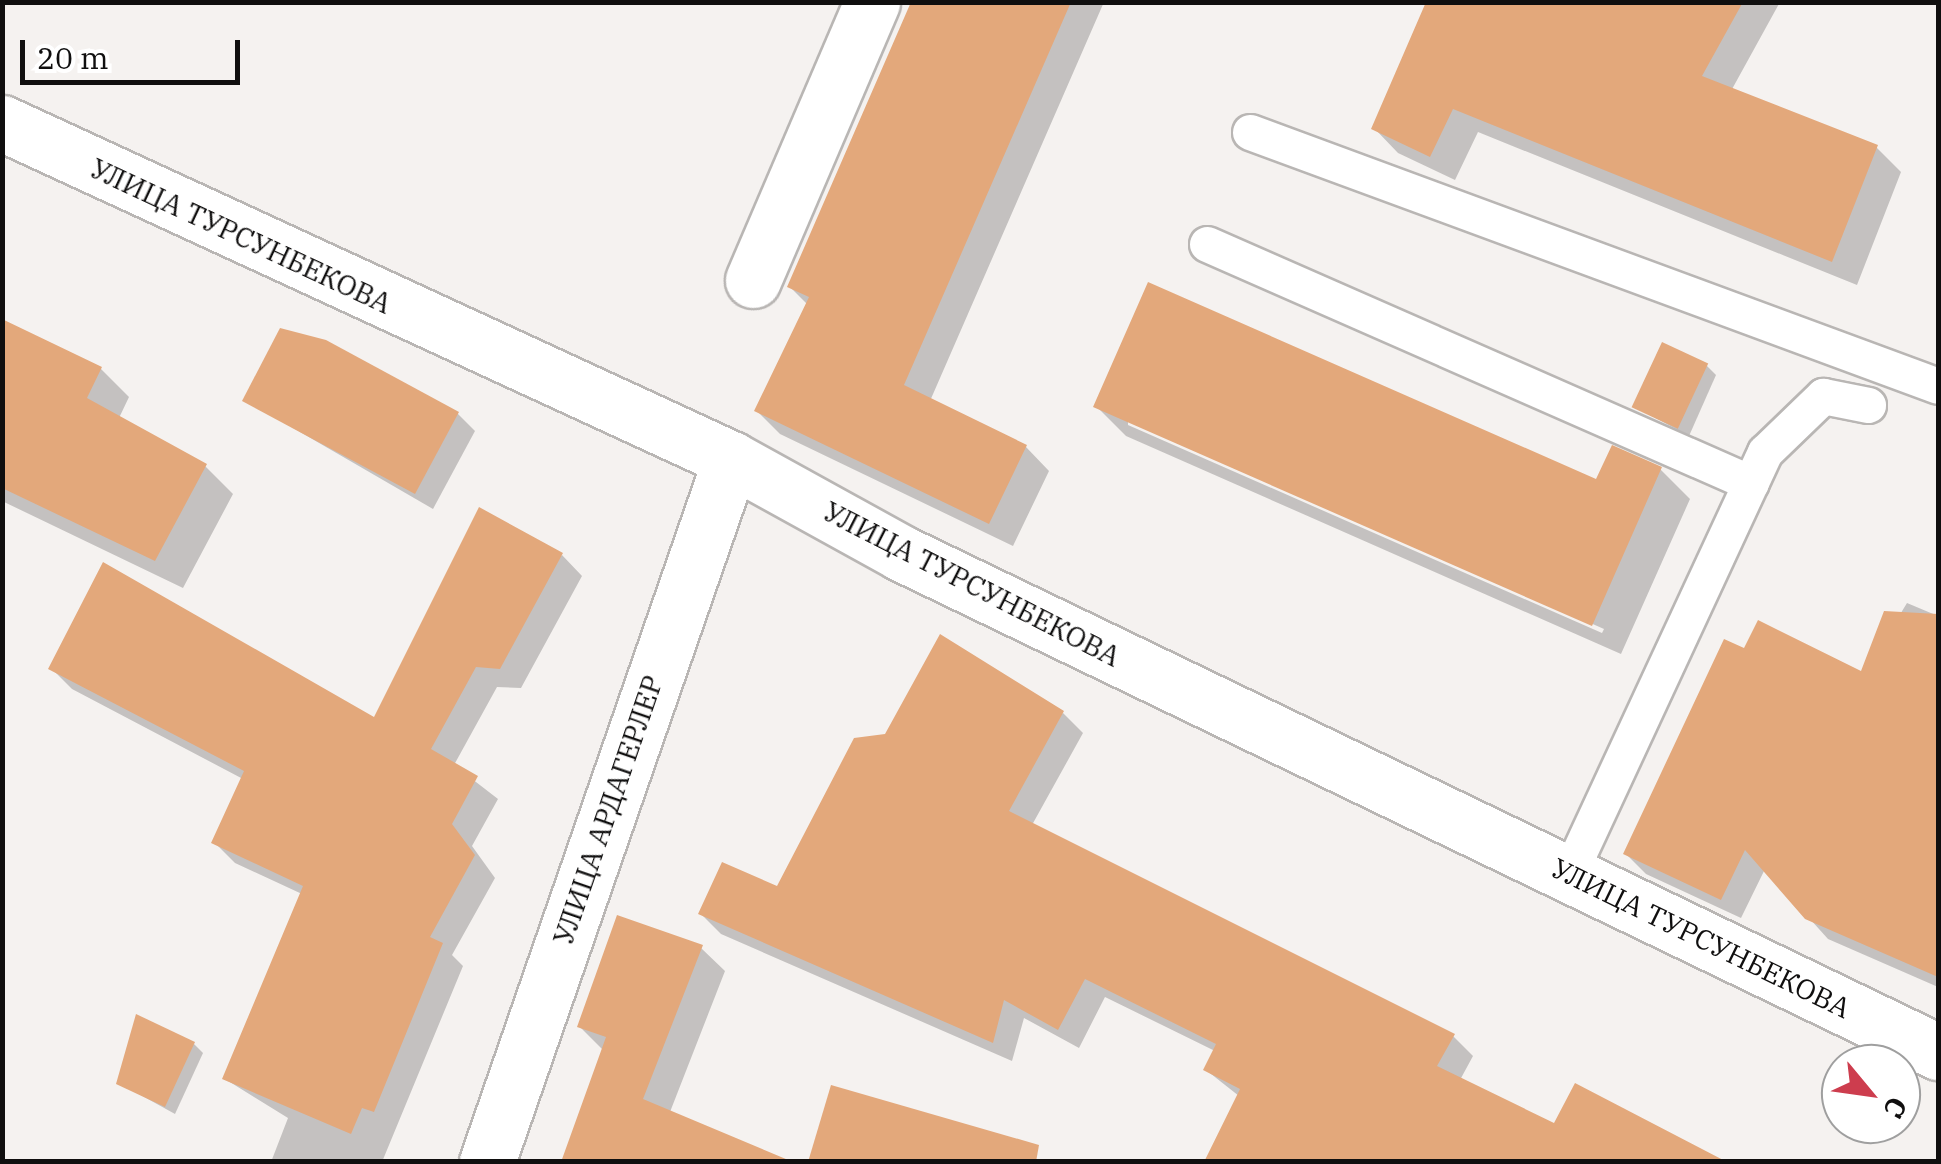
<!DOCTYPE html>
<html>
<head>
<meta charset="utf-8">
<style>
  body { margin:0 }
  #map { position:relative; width:1941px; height:1164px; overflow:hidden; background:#f5f2f0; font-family:"IBM Plex Serif",serif }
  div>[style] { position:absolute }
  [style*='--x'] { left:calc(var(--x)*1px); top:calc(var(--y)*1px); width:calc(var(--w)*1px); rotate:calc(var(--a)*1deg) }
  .shadow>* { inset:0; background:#0003 }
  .building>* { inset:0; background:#e3a87b; transform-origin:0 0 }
  .roads { filter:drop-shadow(2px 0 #b9b6b4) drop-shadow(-2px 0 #b9b6b4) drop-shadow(0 2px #b9b6b4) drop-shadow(0 -2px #b9b6b4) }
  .lane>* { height:35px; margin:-17.5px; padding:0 17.5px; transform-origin:17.5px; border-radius:17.5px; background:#fff }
  .street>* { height:55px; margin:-27.5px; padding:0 27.5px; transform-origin:27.5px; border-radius:27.5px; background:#fff }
  .secondary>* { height:55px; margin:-27.5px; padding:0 27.5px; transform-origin:27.5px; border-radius:27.5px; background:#fff }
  span { translate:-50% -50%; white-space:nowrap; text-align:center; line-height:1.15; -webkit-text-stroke:8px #fff; paint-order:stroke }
  .street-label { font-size:28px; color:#100f0f }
  .frame { position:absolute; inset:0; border:5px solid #100f0f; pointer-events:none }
  .north { position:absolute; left:1821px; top:1044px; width:100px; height:100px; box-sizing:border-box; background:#fff; border:2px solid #9f9f9f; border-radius:50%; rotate:119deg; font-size:28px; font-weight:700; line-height:40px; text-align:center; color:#100f0f }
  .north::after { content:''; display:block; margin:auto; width:35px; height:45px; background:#cd3d4e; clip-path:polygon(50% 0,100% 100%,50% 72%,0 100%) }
  .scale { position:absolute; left:20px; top:40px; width:220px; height:45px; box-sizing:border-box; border:5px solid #100f0f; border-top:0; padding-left:12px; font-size:30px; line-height:35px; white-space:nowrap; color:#100f0f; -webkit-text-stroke:8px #fff; paint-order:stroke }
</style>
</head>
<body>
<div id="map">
  <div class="shadow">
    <div style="clip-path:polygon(914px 2px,1104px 2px,930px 401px,1026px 447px,1049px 471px,1013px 546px,780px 434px,757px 411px,808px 305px,790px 287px)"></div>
    <div style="clip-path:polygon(1429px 2px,1780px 2px,1731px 91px,1876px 147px,1901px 172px,1857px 285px,1478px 132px,1455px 180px,1398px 153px,1374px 128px)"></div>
    <div style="clip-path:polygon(2px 322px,101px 369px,129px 397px,119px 418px,205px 466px,233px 494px,183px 588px,2px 501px)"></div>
    <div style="clip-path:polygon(1706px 365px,1716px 375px,1689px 436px,1633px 406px)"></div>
    <div style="clip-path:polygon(245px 400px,458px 414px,475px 431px,433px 509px)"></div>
    <div style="clip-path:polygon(evenodd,1096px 406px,1597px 482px,1660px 469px,1690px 499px,1621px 654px,1126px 436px,1096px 406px,1128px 420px,1604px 629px,1602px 633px,1128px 425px,1128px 420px)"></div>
    <div style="clip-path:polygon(562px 555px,582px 576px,521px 688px,497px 687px,454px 765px,498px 799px,472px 846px,495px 878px,452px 955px,463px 966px,382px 1162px,271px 1162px,288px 1118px,225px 1079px,302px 894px,235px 863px,214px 842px,243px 779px,72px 689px,51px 668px,375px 720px)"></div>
    <div style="clip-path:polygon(1907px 603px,1938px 616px,1938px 987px,1828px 939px,1765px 869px,1741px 918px,1646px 874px,1626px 854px,1745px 651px,1863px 675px)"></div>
    <div style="clip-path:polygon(1063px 713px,1083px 733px,1032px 825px,1453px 1036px,1473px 1056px,1460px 1080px,1555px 1126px,1723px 1162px,1239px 1096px,1206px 1070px,1215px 1051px,1105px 997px,1079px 1048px,1024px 1018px,1012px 1061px,721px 934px,701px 914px,779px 889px)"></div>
    <div style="clip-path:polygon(701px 948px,725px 971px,670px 1112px,791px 1162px,563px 1162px,603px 1050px,580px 1027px)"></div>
    <div style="clip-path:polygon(194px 1044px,203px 1053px,175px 1114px,119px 1083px)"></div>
  </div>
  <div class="building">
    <div style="clip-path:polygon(911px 2px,1071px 2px,904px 385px,1027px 445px,989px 524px,754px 411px,809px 297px,787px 287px)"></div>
    <div style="clip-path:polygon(1426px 2px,1743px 2px,1702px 76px,1878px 145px,1832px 262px,1453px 109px,1430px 157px,1371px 129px)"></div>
    <div style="clip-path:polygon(1148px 282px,1596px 479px,1612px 445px,1662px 467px,1592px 626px,1093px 407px)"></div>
    <div style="clip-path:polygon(2px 319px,102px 367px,87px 398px,207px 464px,155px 561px,2px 488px)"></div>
    <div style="clip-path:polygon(280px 328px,326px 340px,459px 412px,415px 494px,242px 401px)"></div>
    <div style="left:1662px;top:342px;width:51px;height:72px;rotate:25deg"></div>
    <div style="clip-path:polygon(479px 507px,563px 553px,500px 669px,476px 667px,431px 749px,478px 776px,452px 824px,475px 855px,430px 937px,443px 943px,374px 1112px,362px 1108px,351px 1134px,222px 1079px,303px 886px,211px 843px,244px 771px,48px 669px,103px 562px,374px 717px)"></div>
    <div style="clip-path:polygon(1884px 611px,1938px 614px,1938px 977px,1805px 919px,1745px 850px,1721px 900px,1623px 854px,1724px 639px,1744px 648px,1758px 620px,1861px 671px)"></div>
    <div style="clip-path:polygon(940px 634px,1064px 711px,1009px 811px,1455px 1034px,1437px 1066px,1554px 1123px,1575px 1083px,1727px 1162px,1204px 1162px,1240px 1089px,1203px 1070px,1216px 1044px,1085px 979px,1058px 1030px,1004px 1000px,993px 1043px,698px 914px,722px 862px,777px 886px,854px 738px,885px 734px)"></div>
    <div style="clip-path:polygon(617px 915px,703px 945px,643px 1099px,793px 1162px,561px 1162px,606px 1037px,577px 1027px)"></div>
    <div style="clip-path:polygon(136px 1014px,195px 1042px,165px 1107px,116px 1084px)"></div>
    <div style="clip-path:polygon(831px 1085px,1039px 1145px,1036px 1162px,808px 1162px)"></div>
  </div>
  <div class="roads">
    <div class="lane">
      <div style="--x:1250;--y:132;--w:733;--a:20.26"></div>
      <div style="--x:1207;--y:244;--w:594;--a:23.72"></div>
      <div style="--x:1569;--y:874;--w:465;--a:-65.1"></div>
      <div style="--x:1765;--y:452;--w:81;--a:-44"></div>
      <div style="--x:1823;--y:396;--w:46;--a:11.3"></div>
    </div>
    <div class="street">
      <div style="--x:753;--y:280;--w:302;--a:-66.8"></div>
      <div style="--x:487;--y:1162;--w:744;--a:-70.86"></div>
    </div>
    <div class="secondary">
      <div style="--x:2;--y:123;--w:803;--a:24.75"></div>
      <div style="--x:731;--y:459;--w:194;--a:28.9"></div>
      <div style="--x:901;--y:553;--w:1151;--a:25.7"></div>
    </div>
  </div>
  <div class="street-label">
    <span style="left:241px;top:236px;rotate:25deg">УЛИЦА ТУРСУНБЕКОВА</span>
    <span style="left:972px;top:584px;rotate:27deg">УЛИЦА ТУРСУНБЕКОВА</span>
    <span style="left:608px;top:810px;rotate:-71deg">УЛИЦА АРДАГЕРЛЕР</span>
    <span style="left:1701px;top:938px;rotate:26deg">УЛИЦА ТУРСУНБЕКОВА</span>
  </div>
  <div class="frame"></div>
  <div class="north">С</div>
  <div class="scale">20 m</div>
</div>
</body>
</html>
